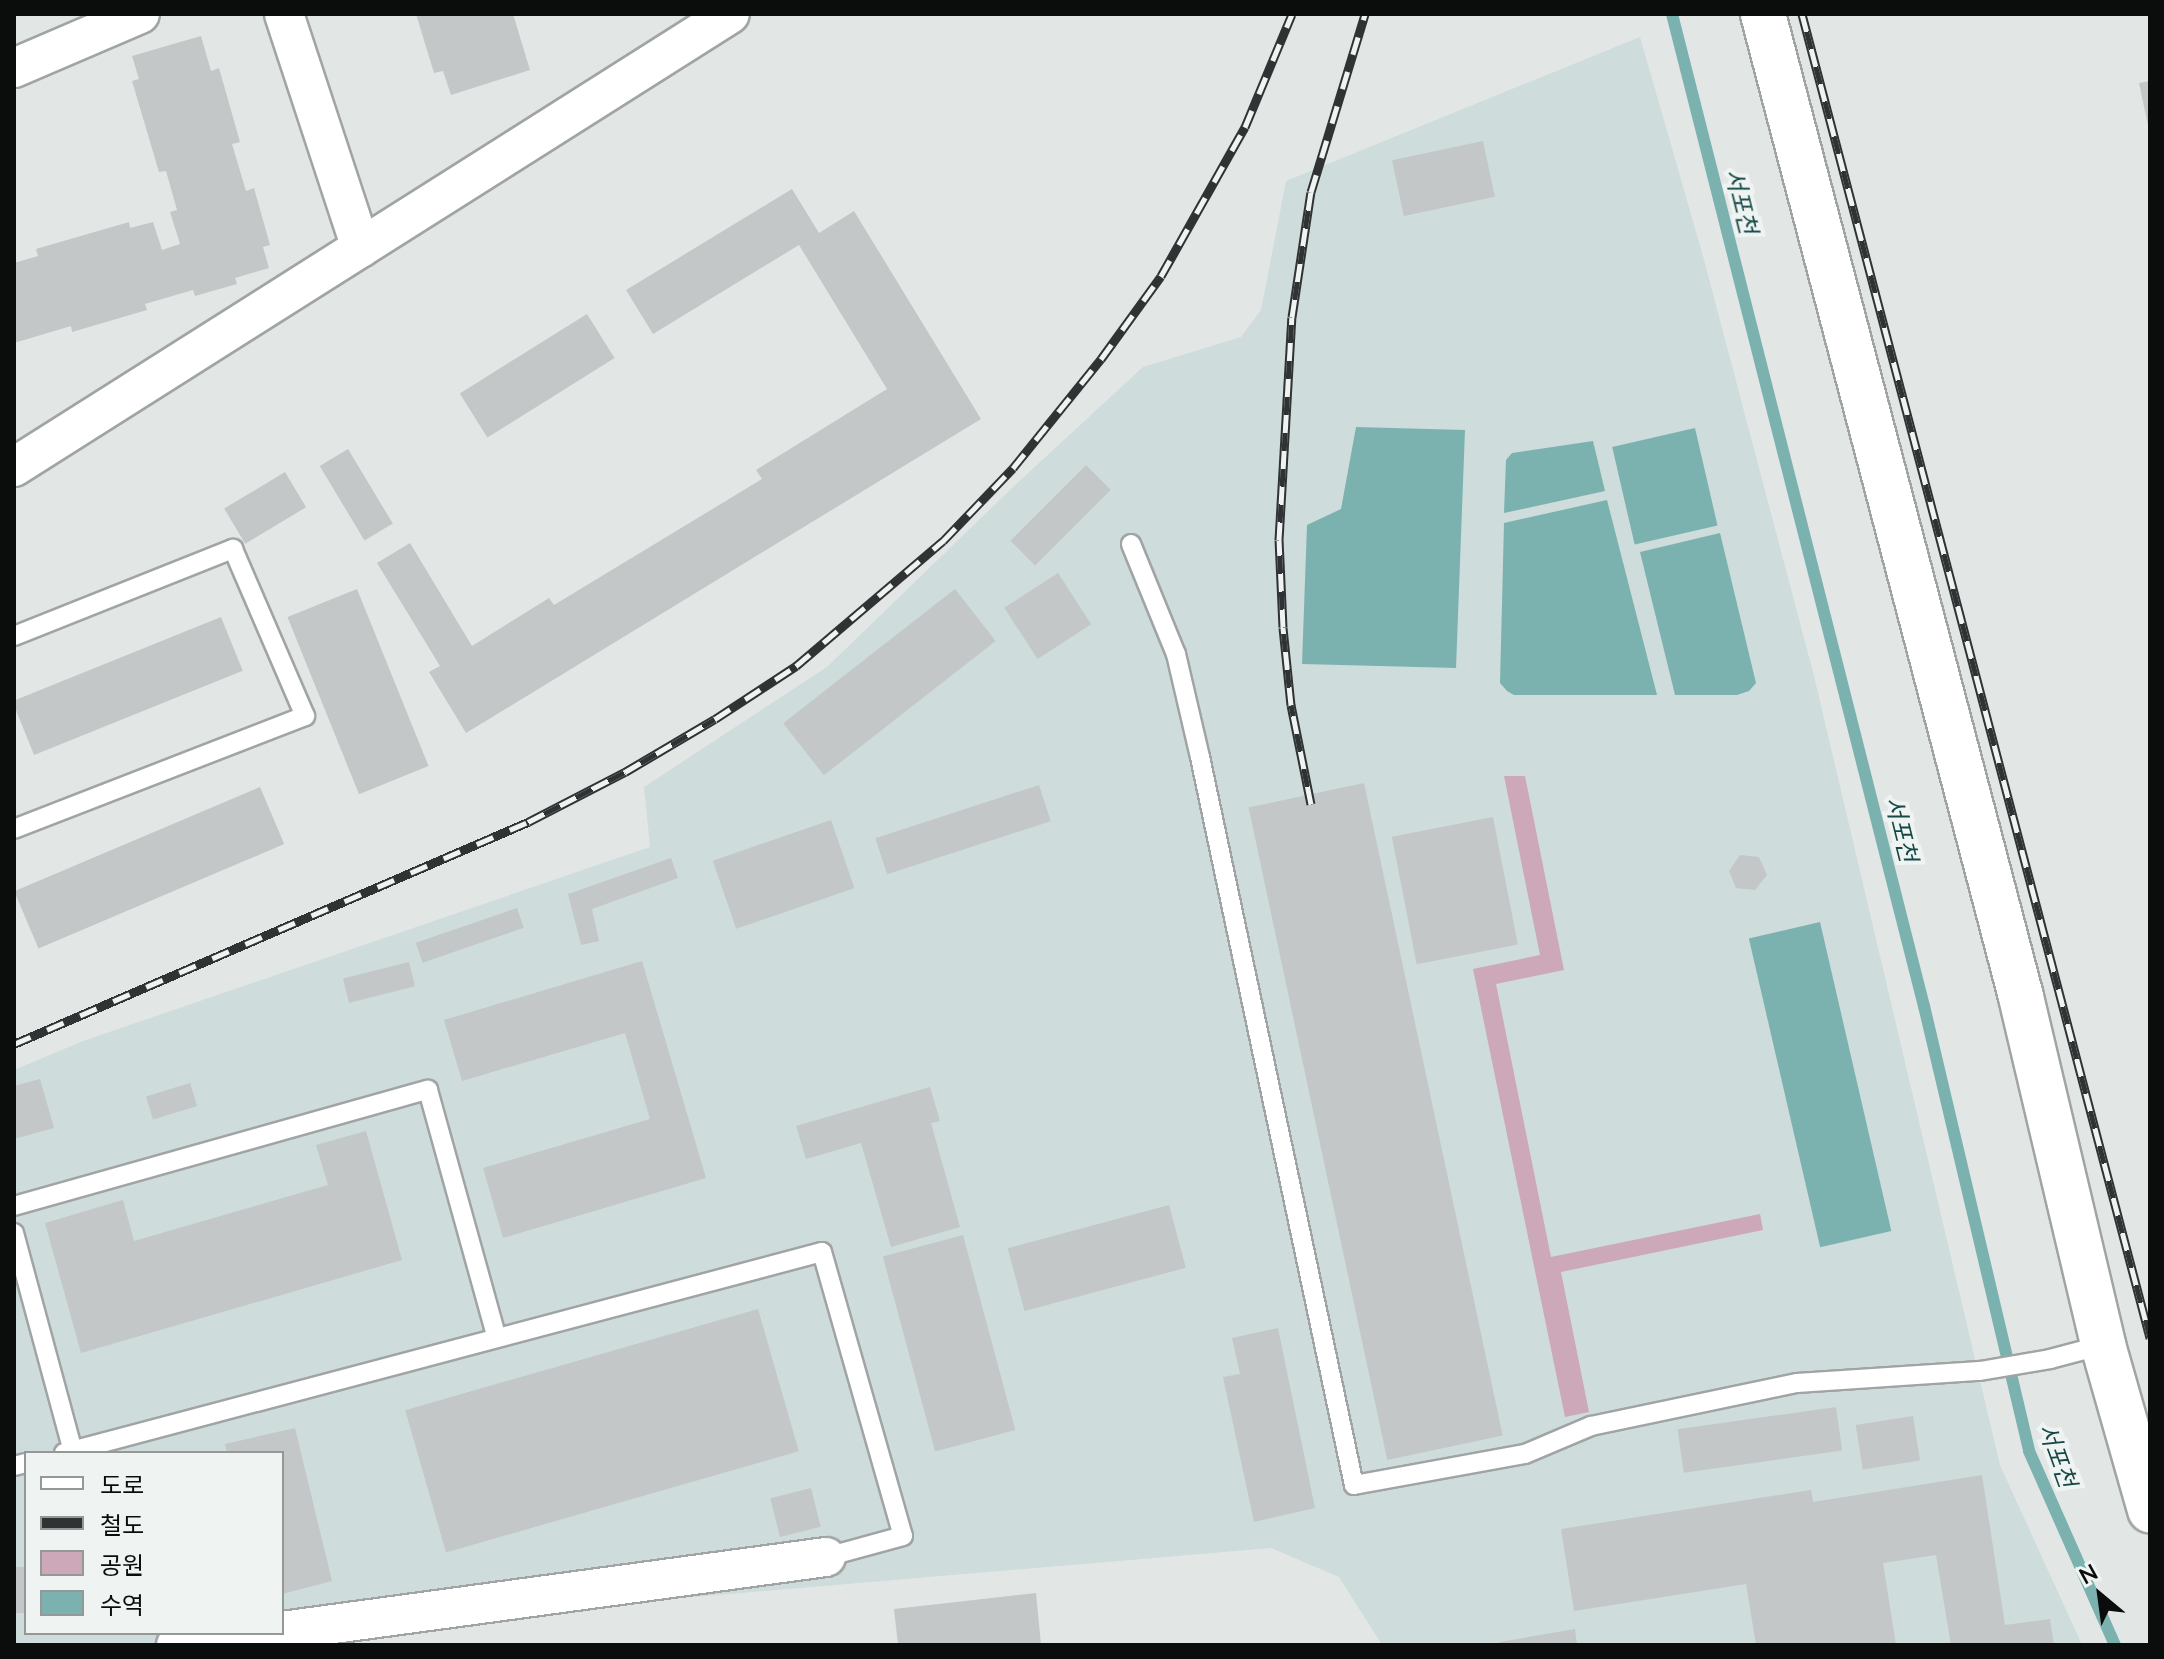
<!DOCTYPE html>
<html>
<head>
<meta charset="utf-8">
<style>
  body { margin:0 }
  #map { position:relative; width:2164px; height:1659px; overflow:hidden; background:#e2e7e6; font-family:Lato,"Noto Sans KR",sans-serif }
  div>[style] { position:absolute }
  [style*='--x'] { left:calc(var(--x)*1px); top:calc(var(--y)*1px); width:calc(var(--w)*1px); rotate:calc(var(--a)*1deg) }
  .built>* { inset:0; background:#cedcdb }
  .green>* { inset:0; background:#cda8b8 }
  .water>* { inset:0; background:#7bb2af; transform-origin:0 0 }
  .stream>* { height:12px; margin:-6px; padding:0 6px; transform-origin:6px; border-radius:6px; background:#7bb2af }
  .building>* { inset:0; background:#c3c7c7; transform-origin:0 0 }
  .roads { filter:drop-shadow(2px 0 #a0a4a4) drop-shadow(-2px 0 #a0a4a4) drop-shadow(0 2px #a0a4a4) drop-shadow(0 -2px #a0a4a4) }
  .lane>* { height:18px; margin:-9px; padding:0 9px; transform-origin:9px; border-radius:9px; background:#fff }
  .street>* { height:38px; margin:-19px; padding:0 19px; transform-origin:19px; border-radius:19px; background:#fff }
  .secondary>* { height:44px; margin:-22px; padding:0 22px; transform-origin:22px; border-radius:22px; background:#fff }
  .rail>* { height:9px; margin-top:-4.5px; transform-origin:0; background:repeating-linear-gradient(90deg,#eff4f3 0 18px,#303333 0 36px); box-sizing:border-box; border-block:2px solid #303333 }
  span { translate:-50% -50%; white-space:nowrap; text-align:center; line-height:1.15; -webkit-text-stroke:8px #eff4f3; paint-order:stroke }
  .water-label { font-size:24px; color:#174846; font-style:italic }
  .frame { position:absolute; inset:0; border:16px solid #0b0d0d; pointer-events:none }
  .legend { position:absolute; left:24px; top:1451px; width:260px; height:184px; box-sizing:border-box; background:#eff4f3; border:2px solid #949897; margin:0; padding:10px 14px; list-style:none; font-size:24px; color:#0b0d0d }
  .legend li { display:flex; align-items:center; gap:16px; height:40px }
  .legend b { width:40px; border:2px solid #949897 }
  .north { position:absolute; left:2060px; top:1555px; width:80px; height:80px; -webkit-text-stroke:6px #eff4f3; paint-order:stroke; rotate:331deg; font-size:22px; font-weight:700; line-height:32px; text-align:center; color:#0b0d0d }
  .north::after { content:''; display:block; margin:auto; width:28px; height:36px; background:#0b0d0d; clip-path:polygon(50% 0,100% 100%,50% 72%,0 100%) }
</style>
</head>
<body>
<div id="map">
  <div class="built">
    <div style="clip-path:polygon(1640px 37px,1703px 256px,1814px 676px,2000px 1465px,2082px 1645px,1382px 1645px,1339px 1577px,1271px 1548px,282px 1632px,282px 1453px,26px 1453px,26px 1633px,273px 1633px,132px 1645px,14px 1645px,14px 1070px,83px 1041px,650px 847px,644px 787px,827px 667px,1013px 487px,1143px 367px,1241px 337px,1261px 310px,1286px 181px)"></div>
  </div>
  <div class="green">
    <div style="clip-path:polygon(1504px 776px,1525px 776px,1564px 970px,1496px 984px,1551px 1257px,1760px 1214px,1763px 1230px,1561px 1272px,1589px 1412px,1565px 1417px,1473px 969px,1540px 955px)"></div>
  </div>
  <div class="water">
    <div style="clip-path:polygon(1356px 427px,1465px 430px,1456px 668px,1302px 664px,1307px 525px,1341px 509px)"></div>
    <div style="left:1695px;top:428px;width:100px;height:85px;rotate:77deg"></div>
    <div style="clip-path:polygon(1593px 441px,1605px 491px,1504px 513px,1506px 460px,1512px 453px)"></div>
    <div style="clip-path:polygon(1607px 500px,1657px 695px,1514px 695px,1507px 691px,1500px 683px,1504px 523px)"></div>
    <div style="clip-path:polygon(1720px 533px,1756px 683px,1749px 691px,1737px 695px,1675px 695px,1640px 552px)"></div>
    <div style="left:1820px;top:922px;width:317px;height:73px;rotate:77deg"></div>
  </div>
  <div class="stream">
    <div style="--x:1672;--y:14;--w:1024;--a:75.75"></div>
    <div style="--x:1924;--y:1006;--w:457;--a:76.7"></div>
    <div style="--x:2029;--y:1451;--w:212;--a:66.1"></div>
  </div>
  <div class="building">
    <div style="clip-path:polygon(416px 14px,513px 14px,530px 70px,451px 95px,443px 71px,434px 73px)"></div>
    <div style="clip-path:polygon(201px 36px,211px 71px,219px 68px,240px 142px,232px 144px,246px 191px,254px 188px,270px 245px,263px 247px,269px 268px,235px 278px,237px 284px,195px 296px,193px 290px,145px 304px,147px 310px,72px 332px,71px 326px,14px 343px,14px 263px,38px 256px,36px 249px,129px 222px,130px 228px,153px 222px,162px 250px,180px 244px,170px 212px,177px 210px,166px 171px,159px 172px,132px 81px,139px 79px,132px 56px)"></div>
    <div style="clip-path:polygon(2150px 81px,2150px 130px,2149px 130px,2139px 83px)"></div>
    <div style="left:1483px;top:141px;width:57px;height:93px;rotate:78deg"></div>
    <div style="clip-path:polygon(792px 189px,819px 233px,854px 211px,981px 419px,466px 733px,429px 672px,440px 666px,377px 563px,410px 543px,472px 646px,549px 598px,554px 605px,762px 479px,756px 470px,887px 389px,799px 245px,653px 334px,626px 290px)"></div>
    <div style="left:587px;top:314px;width:52px;height:150px;rotate:58deg"></div>
    <div style="left:348px;top:449px;width:87px;height:33px;rotate:59deg"></div>
    <div style="left:1086px;top:465px;width:35px;height:107px;rotate:45deg"></div>
    <div style="left:285px;top:472px;width:41px;height:71px;rotate:59deg"></div>
    <div style="left:1058px;top:573px;width:61px;height:64px;rotate:57deg"></div>
    <div style="left:357px;top:589px;width:191px;height:75px;rotate:68deg"></div>
    <div style="left:955px;top:589px;width:66px;height:218px;rotate:52deg"></div>
    <div style="left:221px;top:617px;width:58px;height:225px;rotate:68deg"></div>
    <div style="left:1364px;top:783px;width:667px;height:118px;rotate:78deg"></div>
    <div style="left:1039px;top:785px;width:38px;height:172px;rotate:72deg"></div>
    <div style="left:260px;top:787px;width:62px;height:267px;rotate:67deg"></div>
    <div style="left:1493px;top:817px;width:130px;height:103px;rotate:79deg"></div>
    <div style="left:831px;top:820px;width:72px;height:125px;rotate:71deg"></div>
    <div style="clip-path:polygon(1740px 855px,1759px 857px,1767px 875px,1755px 890px,1736px 888px,1729px 871px)"></div>
    <div style="clip-path:polygon(671px 858px,678px 878px,592px 909px,599px 941px,581px 945px,568px 894px)"></div>
    <div style="left:517px;top:908px;width:21px;height:107px;rotate:71deg"></div>
    <div style="clip-path:polygon(642px 961px,706px 1178px,503px 1238px,483px 1168px,650px 1119px,625px 1033px,462px 1081px,444px 1020px)"></div>
    <div style="left:409px;top:962px;width:25px;height:68px;rotate:76deg"></div>
    <div style="clip-path:polygon(40px 1079px,54px 1128px,14px 1139px,14px 1086px)"></div>
    <div style="left:190px;top:1083px;width:24px;height:46px;rotate:73deg"></div>
    <div style="clip-path:polygon(930px 1087px,940px 1121px,931px 1123px,960px 1227px,891px 1247px,861px 1143px,806px 1159px,796px 1126px)"></div>
    <div style="clip-path:polygon(366px 1131px,402px 1260px,81px 1353px,45px 1223px,123px 1200px,134px 1241px,328px 1185px,316px 1145px)"></div>
    <div style="left:1169px;top:1205px;width:65px;height:167px;rotate:75deg"></div>
    <div style="left:963px;top:1235px;width:202px;height:83px;rotate:75deg"></div>
    <div style="left:758px;top:1309px;width:148px;height:367px;rotate:74deg"></div>
    <div style="clip-path:polygon(1278px 1328px,1315px 1508px,1254px 1522px,1223px 1377px,1240px 1374px,1232px 1338px)"></div>
    <div style="left:1836px;top:1407px;width:44px;height:160px;rotate:82deg"></div>
    <div style="left:1913px;top:1416px;width:45px;height:58px;rotate:81deg"></div>
    <div style="clip-path:polygon(295px 1428px,332px 1581px,282px 1594px,282px 1453px,227px 1453px,225px 1444px)"></div>
    <div style="clip-path:polygon(1982px 1475px,2005px 1625px,2050px 1619px,2054px 1645px,1951px 1645px,1936px 1555px,1883px 1563px,1896px 1645px,1756px 1645px,1746px 1584px,1574px 1611px,1561px 1529px,1811px 1490px,1813px 1502px)"></div>
    <div style="left:811px;top:1488px;width:40px;height:42px;rotate:76deg"></div>
    <div style="left:26px;top:1567px;width:46px;height:12px;rotate:90deg"></div>
    <div style="clip-path:polygon(1036px 1593px,1041px 1645px,898px 1645px,894px 1609px)"></div>
    <div style="clip-path:polygon(1575px 1629px,1577px 1645px,1500px 1645px,1500px 1642px)"></div>
  </div>
  <div class="roads">
    <div class="lane">
      <div style="--x:1131;--y:544;--w:119;--a:67.8"></div>
      <div style="--x:1176;--y:654;--w:106;--a:76.9"></div>
      <div style="--x:1200;--y:757;--w:744;--a:78.06"></div>
      <div style="--x:1354;--y:1485;--w:174;--a:-10.3"></div>
      <div style="--x:1525;--y:1454;--w:72;--a:-23"></div>
      <div style="--x:1591;--y:1426;--w:210;--a:-11.8"></div>
      <div style="--x:1797;--y:1383;--w:183;--a:-3.8"></div>
      <div style="--x:1980;--y:1371;--w:71;--a:-9.7"></div>
      <div style="--x:2050;--y:1359;--w:55;--a:-14.8"></div>
      <div style="--x:14;--y:636;--w:236;--a:-21.7"></div>
      <div style="--x:233;--y:549;--w:182;--a:66.7"></div>
      <div style="--x:305;--y:716;--w:312;--a:158.8"></div>
      <div style="--x:14;--y:1206;--w:430;--a:-15.7"></div>
      <div style="--x:428;--y:1090;--w:257;--a:74.5"></div>
      <div style="--x:14;--y:1233;--w:226;--a:74.9"></div>
      <div style="--x:64;--y:1453;--w:784;--a:-14.85"></div>
      <div style="--x:822;--y:1252;--w:295;--a:74.1"></div>
      <div style="--x:903;--y:1536;--w:80;--a:164.7"></div>
      <div style="--x:14;--y:1466;--w:12;--a:-14"></div>
    </div>
    <div class="street">
      <div style="--x:284;--y:14;--w:246;--a:71.8"></div>
      <div style="--x:14;--y:68;--w:137;--a:-23.2"></div>
      <div style="--x:14;--y:467;--w:847;--a:-32.32"></div>
      <div style="--x:282;--y:1631;--w:549;--a:-7.75"></div>
      <div style="--x:176;--y:1645;--w:89;--a:-7.8"></div>
    </div>
    <div class="secondary">
      <div style="--x:1763;--y:14;--w:1016;--a:75.29"></div>
      <div style="--x:2021;--y:997;--w:358;--a:76.7"></div>
      <div style="--x:2103;--y:1345;--w:172;--a:74.1"></div>
    </div>
  </div>
  <div class="rail">
    <div style="--x:1802;--y:14;--w:1369;--a:75.27"></div>
    <div style="--x:1311;--y:804;--w:101;--a:-101.4"></div>
    <div style="--x:1291;--y:705;--w:78;--a:-95.9"></div>
    <div style="--x:1283;--y:627;--w:87;--a:-92.6"></div>
    <div style="--x:1279;--y:540;--w:223;--a:-86.7"></div>
    <div style="--x:1292;--y:317;--w:126;--a:-81.4"></div>
    <div style="--x:1311;--y:192;--w:186;--a:-73.1"></div>
    <div style="--x:14;--y:1044;--w:560;--a:-23.36"></div>
    <div style="--x:528;--y:822;--w:109;--a:-27.3"></div>
    <div style="--x:625;--y:772;--w:104;--a:-30.5"></div>
    <div style="--x:715;--y:719;--w:97;--a:-33.2"></div>
    <div style="--x:796;--y:666;--w:193;--a:-40.4"></div>
    <div style="--x:943;--y:541;--w:101;--a:-46.2"></div>
    <div style="--x:1013;--y:468;--w:140;--a:-51.1"></div>
    <div style="--x:1101;--y:359;--w:102;--a:-54.1"></div>
    <div style="--x:1161;--y:276;--w:171;--a:-60.6"></div>
    <div style="--x:1245;--y:127;--w:122;--a:-67.4"></div>
  </div>
  <div class="water-label">
    <span style="left:1742px;top:201px;rotate:76deg">서포천</span>
    <span style="left:1902px;top:829px;rotate:76deg">서포천</span>
    <span style="left:2058px;top:1455px;rotate:70deg">서포천</span>
  </div>
  <div class="frame"></div>
  <ul class="legend">
  <li><b style="height:10px;background:#fff"></b>도로</li>
  <li><b style="height:10px;background:#303333"></b>철도</li>
  <li><b style="height:22px;background:#cda8b8"></b>공원</li>
  <li><b style="height:22px;background:#7bb2af"></b>수역</li>
  </ul>
  <div class="north">N</div>
</div>
</body>
</html>
